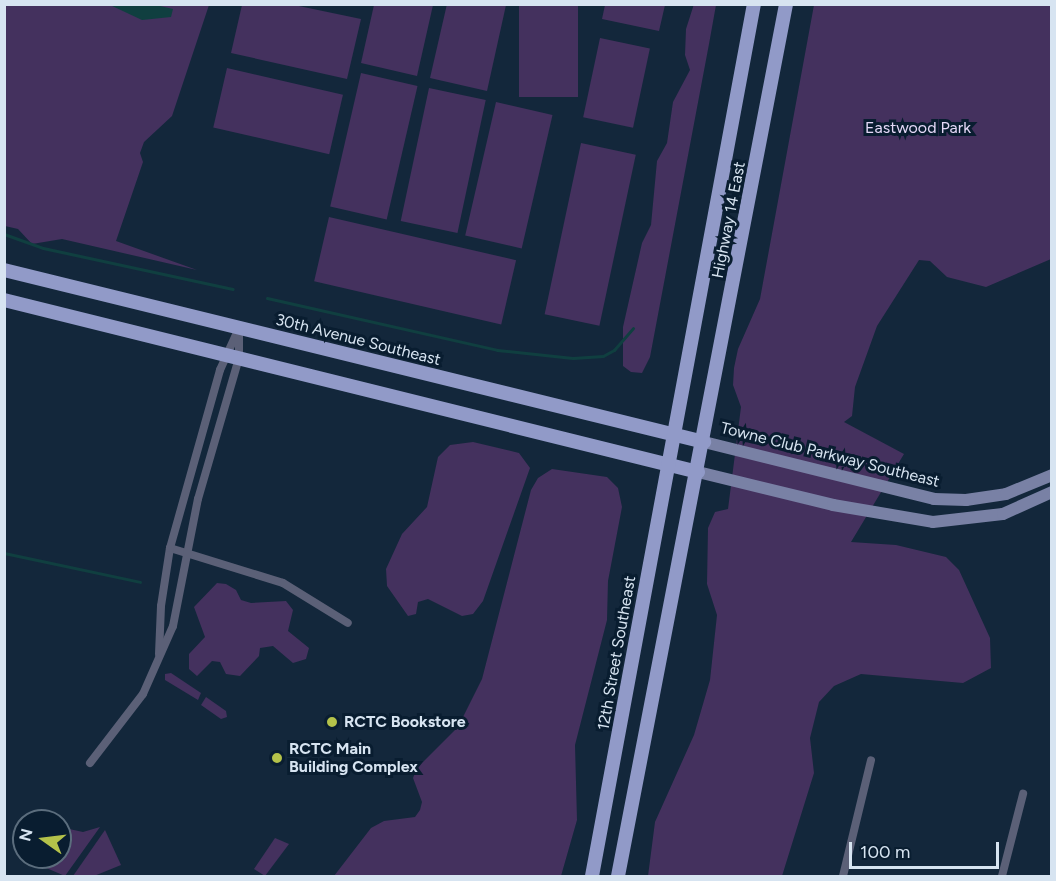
<!DOCTYPE html>
<html>
<head>
<meta charset="utf-8">
<style>
  body { margin:0 }
  #map { position:relative; width:1056px; height:881px; overflow:hidden; background:#13273b; font-family:Figtree,sans-serif }
  div>[style] { position:absolute }
  [style*='--x'] { left:calc(var(--x)*1px); top:calc(var(--y)*1px); width:calc(var(--w)*1px); rotate:calc(var(--a)*1deg) }
  .green>* { inset:0; background:#44315e; transform-origin:0 0 }
  .water>* { inset:0; background:#103f40 }
  .stream>* { height:3px; margin:-1.5px; padding:0 1.5px; transform-origin:1.5px; border-radius:1.5px; background:#103f40 }
  .street>* { height:8px; margin:-4px; padding:0 4px; transform-origin:4px; border-radius:4px; background:#5b6077 }
  .secondary>* { height:12px; margin:-6px; padding:0 6px; transform-origin:6px; border-radius:6px; background:#7981a5 }
  .primary>* { height:14px; margin:-7px; padding:0 7px; transform-origin:7px; border-radius:7px; background:#919ac8 }
  .dots>* { width:16px; height:16px; translate:-50% -50%; box-sizing:border-box; border:3px solid #091d30; border-radius:50% }
  span { translate:-50% -50%; white-space:nowrap; text-align:center; line-height:1.15; -webkit-text-stroke:6px #091d30; paint-order:stroke }
  .park-label { font-size:16px; color:#e4d8f7 }
  .street-label { font-size:16px; color:#d7e4f1 }
  .poi-label { font-size:16px; color:#d7e4f1; font-weight:700 }
  .left { translate:0 -50%; text-align:left }
  .frame { position:absolute; inset:0; border:6px solid #d7e4f1; pointer-events:none }
  .north { position:absolute; left:12px; top:809px; width:60px; height:60px; box-sizing:border-box; background:#091d30; border:2px solid #5b6d7d; border-radius:50%; rotate:284deg; font-size:16px; font-weight:700; line-height:24px; text-align:center; color:#d7e4f1 }
  .north::after { content:''; display:block; margin:auto; width:21px; height:27px; background:#b4c24a; clip-path:polygon(50% 0,100% 100%,50% 72%,0 100%) }
  .scale { position:absolute; left:849px; top:842px; width:150px; height:27px; box-sizing:border-box; border:3px solid #d7e4f1; border-top:0; padding-left:8px; font-size:18px; line-height:21px; white-space:nowrap; color:#d7e4f1; -webkit-text-stroke:4px #091d30; paint-order:stroke }
</style>
</head>
<body>
<div id="map">
  <div class="green">
    <div style="clip-path:polygon(447px 4px,506px 5px,487px 91px,430px 78px)"></div>
    <div style="clip-path:polygon(694px 4px,716px 5px,709px 44px,650px 357px,642px 373px,631px 372px,623px 366px,623px 327px,642px 243px,651px 225px,657px 161px,667px 143px,673px 102px,690px 70px,685px 55px,686px 29px)"></div>
    <div style="clip-path:polygon(5px 5px,209px 5px,172px 116px,144px 142px,140px 153px,143px 162px,116px 241px,197px 270px,62px 239px,32px 244px,18px 229px,5px 226px)"></div>
    <div style="clip-path:polygon(242px 5px,294px 5px,361px 19px,347px 79px,231px 53px)"></div>
    <div style="clip-path:polygon(374px 5px,433px 5px,417px 76px,361px 63px)"></div>
    <div style="left:519px;top:5px;width:59px;height:92px"></div>
    <div style="clip-path:polygon(605px 5px,665px 5px,659px 31px,602px 19px)"></div>
    <div style="clip-path:polygon(814px 5px,1051px 5px,1051px 259px,986px 287px,947px 277px,930px 261px,919px 260px,877px 326px,855px 387px,852px 416px,844px 422px,904px 454px,851px 542px,896px 545px,946px 557px,959px 570px,990px 638px,991px 668px,963px 683px,861px 674px,834px 686px,819px 702px,810px 738px,814px 773px,782px 876px,648px 876px,655px 822px,694px 735px,710px 680px,717px 615px,707px 584px,708px 528px,715px 512px,728px 509px,741px 407px,733px 385px,734px 368px,738px 349px,760px 299px)"></div>
    <div style="left:600px;top:38px;width:51px;height:81px;rotate:12deg"></div>
    <div style="left:227px;top:68px;width:119px;height:61px;rotate:13deg"></div>
    <div style="left:361px;top:73px;width:58px;height:137px;rotate:13deg"></div>
    <div style="left:429px;top:88px;width:58px;height:136px;rotate:12deg"></div>
    <div style="left:496px;top:102px;width:58px;height:137px;rotate:13deg"></div>
    <div style="left:581px;top:143px;width:56px;height:175px;rotate:12deg"></div>
    <div style="left:329px;top:217px;width:192px;height:66px;rotate:13deg"></div>
    <div style="clip-path:polygon(473px 442px,519px 453px,530px 468px,483px 601px,473px 614px,462px 616px,428px 599px,418px 602px,416px 614px,408px 616px,387px 586px,386px 569px,402px 534px,427px 507px,438px 457px,450px 445px)"></div>
    <div style="clip-path:polygon(552px 469px,607px 477px,618px 488px,622px 507px,608px 581px,607px 620px,575px 745px,577px 820px,561px 876px,334px 876px,371px 828px,384px 821px,415px 817px,420px 810px,422px 802px,413px 778px,417px 768px,458px 727px,482px 679px,531px 490px,538px 478px)"></div>
    <div style="clip-path:polygon(217px 583px,226px 584px,236px 590px,241px 600px,251px 603px,286px 601px,293px 610px,288px 631px,309px 648px,306px 659px,293px 663px,273px 646px,260px 648px,259px 656px,240px 676px,226px 674px,220px 662px,212px 661px,197px 676px,189px 669px,189px 654px,205px 637px,194px 607px)"></div>
    <div style="clip-path:polygon(171px 673px,201px 693px,198px 700px,165px 680px,165px 674px)"></div>
    <div style="clip-path:polygon(206px 697px,226px 711px,227px 717px,221px 719px,201px 705px)"></div>
    <div style="clip-path:polygon(60px 827px,83px 832px,100px 827px,65px 876px,44px 867px,43px 864px,45px 857px,60px 857px)"></div>
    <div style="clip-path:polygon(105px 830px,121px 865px,94px 876px,73px 876px)"></div>
    <div style="clip-path:polygon(275px 838px,289px 844px,265px 876px,254px 869px)"></div>
  </div>
  <div class="water">
    <div style="clip-path:polygon(110px 5px,156px 5px,173px 9px,171px 17px,142px 20px)"></div>
  </div>
  <div class="stream">
    <div style="--x:4;--y:234;--w:41;--a:19.7"></div>
    <div style="--x:43;--y:248;--w:194;--a:12.2"></div>
    <div style="--x:267;--y:298;--w:236;--a:12.7"></div>
    <div style="--x:497;--y:350;--w:76;--a:6"></div>
    <div style="--x:573;--y:358;--w:30;--a:-4"></div>
    <div style="--x:603;--y:356;--w:13;--a:-29"></div>
    <div style="--x:614;--y:350;--w:29;--a:-49"></div>
    <div style="--x:4;--y:553;--w:139;--a:12"></div>
  </div>
  <div class="street">
    <div style="--x:170;--y:548;--w:118;--a:17.2"></div>
    <div style="--x:283;--y:583;--w:76;--a:31.6"></div>
    <div style="--x:159;--y:654;--w:48;--a:-87.6"></div>
    <div style="--x:161;--y:606;--w:59;--a:-81.2"></div>
    <div style="--x:170;--y:548;--w:185;--a:-74.3"></div>
    <div style="--x:220;--y:370;--w:46;--a:-65.7"></div>
    <div style="--x:90;--y:763;--w:87;--a:-52.5"></div>
    <div style="--x:143;--y:694;--w:74;--a:-66.2"></div>
    <div style="--x:173;--y:626;--w:129;--a:-78.9"></div>
    <div style="--x:198;--y:499;--w:147;--a:-73.8"></div>
    <div style="--x:239;--y:358;--w:30;--a:-90"></div>
    <div style="--x:843;--y:876;--w:119;--a:-76.4"></div>
    <div style="--x:1002;--y:876;--w:85;--a:-75.6"></div>
  </div>
  <div class="secondary">
    <div style="--x:704;--y:442;--w:237;--a:13.9"></div>
    <div style="--x:934;--y:499;--w:32;--a:2"></div>
    <div style="--x:966;--y:500;--w:40;--a:-8.5"></div>
    <div style="--x:1006;--y:494;--w:50;--a:-22.4"></div>
    <div style="--x:698;--y:472;--w:139;--a:13.7"></div>
    <div style="--x:833;--y:505;--w:101;--a:9.6"></div>
    <div style="--x:933;--y:522;--w:70;--a:-6.5"></div>
    <div style="--x:1003;--y:514;--w:54;--a:-24.2"></div>
  </div>
  <div class="primary">
    <div style="--x:4;--y:270;--w:721;--a:13.8"></div>
    <div style="--x:4;--y:300;--w:715;--a:13.92"></div>
    <div style="--x:592;--y:876;--w:887;--a:-79.48"></div>
    <div style="--x:618;--y:876;--w:888;--a:-79.09"></div>
  </div>
  <div class="dots">
    <div style="left:332px;top:722px;background:#b4c24a"></div>
    <div style="left:277px;top:758px;background:#b4c24a"></div>
  </div>
  <div class="park-label">
    <span style="left:918px;top:128px">Eastwood Park</span>
  </div>
  <div class="street-label">
    <span style="left:729px;top:220px;rotate:-79deg">Highway 14 East</span>
    <span style="left:358px;top:340px;rotate:14deg">30th Avenue Southeast</span>
    <span style="left:830px;top:455px;rotate:14deg">Towne Club Parkway Southeast</span>
    <span style="left:617px;top:653px;rotate:-80deg">12th Street Southeast</span>
  </div>
  <div class="poi-label">
    <span class="left" style="left:344px;top:722px">RCTC Bookstore</span>
    <span class="left" style="left:289px;top:758px">RCTC Main<br>Building Complex</span>
  </div>
  <div class="frame"></div>
  <div class="north">N</div>
  <div class="scale">100 m</div>
</div>
</body>
</html>
